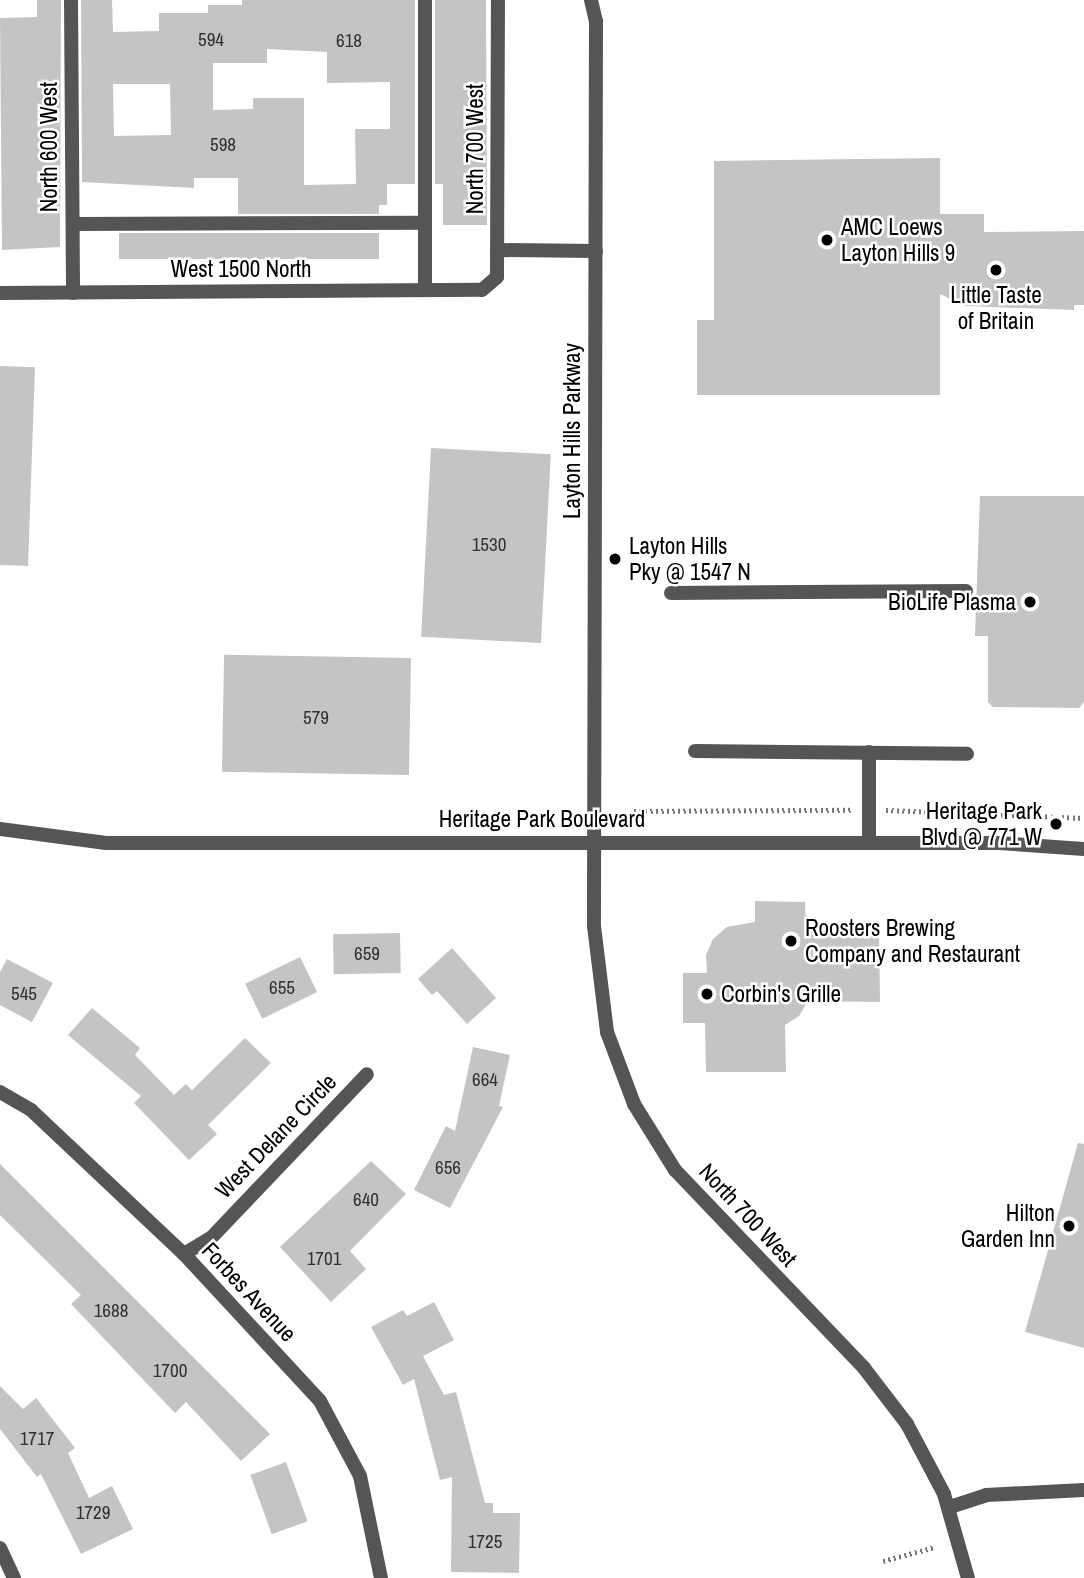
<!DOCTYPE html>
<html>
<head>
<meta charset="utf-8">
<style>
  body { margin:0 }
  #map { position:relative; width:1084px; height:1578px; overflow:hidden; background:#fff; font-family:"Archivo Narrow",sans-serif }
  div>[style] { position:absolute }
  [style*='--x'] { left:calc(var(--x)*1px); top:calc(var(--y)*1px); width:calc(var(--w)*1px); rotate:calc(var(--a)*1deg) }
  .building>* { inset:0; background:#c4c4c4; transform-origin:0 0 }
  .path>* { height:4.5px; margin-top:-2.25px; transform-origin:0; background:repeating-linear-gradient(90deg,#777 0 2px,transparent 0 5.5px) }
  .service>* { height:14px; margin:-7px; padding:0 7px; transform-origin:7px; border-radius:7px; background:#555 }
  .minor>* { height:14px; margin:-7px; padding:0 7px; transform-origin:7px; border-radius:7px; background:#555 }
  .tertiary>* { height:14px; margin:-7px; padding:0 7px; transform-origin:7px; border-radius:7px; background:#555 }
  .dots>* { width:19px; height:19px; translate:-50% -50%; box-sizing:border-box; border:4px solid #fff; border-radius:50% }
  span { translate:-50% -50%; white-space:nowrap; text-align:center; line-height:1.15; -webkit-text-stroke:5px #fff; paint-order:stroke }
  .number-label { font-size:19px; color:#313131 }
  .number-label span { -webkit-text-stroke-width:0 }
  .street-label { font-size:23px; color:#000 }
  .poi-label { font-size:23px; color:#000 }
  .left { translate:0 -50%; text-align:left }
  .right { translate:-100% -50%; text-align:right }
</style>
</head>
<body>
<div id="map">
  <div class="building">
    <div style="clip-path:polygon(37px 0,61px 0,60px 247px,2px 250px,0 18px,37px 17px)"></div>
    <div style="clip-path:polygon(evenodd,81px 0,112px 0,113px 32px,159px 31px,159px 13px,208px 13px,208px 5px,242px 5px,242px 0,415px 0,415px 184px,387px 184px,387px 205px,379px 205px,379px 214px,238px 214px,238px 178px,194px 178px,194px 188px,82px 182px,81px 0,267px 49px,327px 52px,327px 83px,390px 82px,390px 129px,355px 129px,356px 184px,304px 185px,304px 98px,253px 98px,253px 109px,213px 110px,213px 63px,267px 63px,267px 49px,81px 0,113px 84px,170px 84px,171px 135px,114px 136px,113px 84px)"></div>
    <div style="clip-path:polygon(435px 0,486px 0,487px 225px,443px 225px,443px 184px,435px 184px)"></div>
    <div style="clip-path:polygon(940px 158px,940px 214px,984px 214px,984px 232px,1084px 231px,1084px 305px,1074px 305px,1074px 310px,965px 306px,940px 294px,940px 395px,697px 395px,697px 320px,714px 320px,714px 161px)"></div>
    <div style="left:379px;top:233px;width:26px;height:260px;rotate:90deg"></div>
    <div style="left:0;top:366px;width:35px;height:199px;rotate:2deg"></div>
    <div style="left:431px;top:448px;width:120px;height:189px;rotate:3deg"></div>
    <div style="clip-path:polygon(980px 496px,1084px 496px,1084px 702px,1079px 708px,993px 707px,988px 702px,988px 636px,975px 636px)"></div>
    <div style="left:411px;top:658px;width:117px;height:187px;rotate:91deg"></div>
    <div style="clip-path:polygon(755px 901px,805px 902px,806px 926px,879px 926px,880px 1002px,808px 1001px,799px 1016px,785px 1025px,786px 1072px,706px 1072px,705px 1023px,683px 1023px,683px 973px,707px 973px,706px 955px,713px 939px,727px 927px,755px 922px)"></div>
    <div style="left:400px;top:933px;width:40px;height:67px;rotate:89deg"></div>
    <div style="clip-path:polygon(452px 948px,496px 998px,467px 1024px,437px 991px,432px 995px,418px 979px)"></div>
    <div style="left:300px;top:957px;width:39px;height:61px;rotate:64deg"></div>
    <div style="clip-path:polygon(7px 959px,53px 983px,32px 1022px,0 1005px,0 972px)"></div>
    <div style="clip-path:polygon(92px 1008px,140px 1048px,135px 1055px,174px 1095px,186px 1084px,192px 1090px,245px 1038px,271px 1063px,208px 1125px,217px 1134px,189px 1160px,134px 1103px,141px 1096px,68px 1035px)"></div>
    <div style="clip-path:polygon(473px 1047px,510px 1055px,499px 1106px,503px 1107px,450px 1208px,414px 1190px,446px 1126px,455px 1131px)"></div>
    <div style="clip-path:polygon(1078px 1143px,1084px 1144px,1084px 1348px,1025px 1332px)"></div>
    <div style="clip-path:polygon(371px 1161px,406px 1194px,350px 1251px,366px 1269px,331px 1302px,280px 1247px)"></div>
    <div style="clip-path:polygon(0 1164px,270px 1434px,241px 1461px,186px 1402px,175px 1413px,71px 1304px,81px 1295px,0 1215px)"></div>
    <div style="clip-path:polygon(434px 1302px,454px 1340px,423px 1356px,444px 1395px,456px 1392px,485px 1503px,493px 1503px,493px 1513px,520px 1513px,519px 1573px,451px 1572px,452px 1477px,440px 1480px,414px 1379px,403px 1385px,371px 1327px,403px 1310px,407px 1316px)"></div>
    <div style="clip-path:polygon(0 1386px,23px 1409px,36px 1398px,75px 1448px,68px 1453px,89px 1498px,112px 1486px,133px 1529px,81px 1554px,41px 1474px,37px 1477px,0 1429px)"></div>
    <div style="left:286px;top:1462px;width:63px;height:38px;rotate:70deg"></div>
  </div>
  <div class="path">
    <div style="--x:886;--y:810;--w:198;--a:2.3"></div>
    <div style="--x:634;--y:811;--w:218;--a:-0.3"></div>
    <div style="--x:883;--y:1561;--w:54;--a:-15.1"></div>
  </div>
  <div class="service">
    <div style="--x:71;--y:0;--w:293;--a:89.6"></div>
    <div style="--x:425;--y:0;--w:290;--a:90"></div>
    <div style="--x:73;--y:224;--w:352;--a:-0.2"></div>
    <div style="--x:497;--y:250;--w:99;--a:0.6"></div>
    <div style="--x:0;--y:293;--w:482;--a:-0.4"></div>
    <div style="--x:482;--y:290;--w:20;--a:-41"></div>
    <div style="--x:497;--y:277;--w:277;--a:-89.8"></div>
    <div style="--x:671;--y:593;--w:295;--a:-0.4"></div>
    <div style="--x:695;--y:751;--w:272;--a:0.6"></div>
    <div style="--x:869;--y:752;--w:90;--a:90"></div>
    <div style="--x:950;--y:1507;--w:38;--a:-18"></div>
    <div style="--x:986;--y:1495;--w:98;--a:-2.9"></div>
  </div>
  <div class="minor">
    <div style="--x:0;--y:1092;--w:36;--a:30"></div>
    <div style="--x:31;--y:1110;--w:210;--a:43.3"></div>
    <div style="--x:184;--y:1254;--w:200;--a:47.2"></div>
    <div style="--x:320;--y:1401;--w:85;--a:61.9"></div>
    <div style="--x:360;--y:1476;--w:104;--a:78.4"></div>
    <div style="--x:184;--y:1254;--w:31;--a:-31"></div>
    <div style="--x:211;--y:1238;--w:226;--a:-46.4"></div>
    <div style="--x:0;--y:1548;--w:33;--a:65"></div>
  </div>
  <div class="tertiary">
    <div style="--x:591;--y:0;--w:22;--a:77"></div>
    <div style="--x:596;--y:21;--w:905;--a:90.13"></div>
    <div style="--x:594;--y:926;--w:107;--a:83"></div>
    <div style="--x:607;--y:1032;--w:77;--a:69.4"></div>
    <div style="--x:634;--y:1104;--w:78;--a:58.2"></div>
    <div style="--x:675;--y:1170;--w:274;--a:46.3"></div>
    <div style="--x:864;--y:1368;--w:71;--a:52.5"></div>
    <div style="--x:907;--y:1424;--w:79;--a:62.1"></div>
    <div style="--x:944;--y:1494;--w:87;--a:74.1"></div>
    <div style="--x:0;--y:829;--w:107;--a:7.5"></div>
    <div style="--x:106;--y:843;--w:893;--a:0"></div>
    <div style="--x:999;--y:843;--w:85;--a:4"></div>
  </div>
  <div class="dots">
    <div style="left:827px;top:240px;background:#000"></div>
    <div style="left:996px;top:270px;background:#000"></div>
    <div style="left:615px;top:559px;background:#000"></div>
    <div style="left:1030px;top:602px;background:#000"></div>
    <div style="left:1056px;top:824px;background:#000"></div>
    <div style="left:791px;top:941px;background:#000"></div>
    <div style="left:707px;top:994px;background:#000"></div>
    <div style="left:1069px;top:1226px;background:#000"></div>
  </div>
  <div class="number-label">
    <span style="left:211px;top:40px">594</span>
    <span style="left:349px;top:41px">618</span>
    <span style="left:223px;top:145px">598</span>
    <span style="left:489px;top:545px">1530</span>
    <span style="left:316px;top:718px">579</span>
    <span style="left:367px;top:954px">659</span>
    <span style="left:282px;top:988px">655</span>
    <span style="left:24px;top:994px">545</span>
    <span style="left:485px;top:1080px">664</span>
    <span style="left:448px;top:1168px">656</span>
    <span style="left:366px;top:1200px">640</span>
    <span style="left:324px;top:1259px">1701</span>
    <span style="left:111px;top:1311px">1688</span>
    <span style="left:170px;top:1371px">1700</span>
    <span style="left:37px;top:1439px">1717</span>
    <span style="left:93px;top:1513px">1729</span>
    <span style="left:485px;top:1542px">1725</span>
  </div>
  <div class="street-label">
    <span style="left:49px;top:147px;rotate:-90deg">North 600 West</span>
    <span style="left:475px;top:149px;rotate:-90deg">North 700 West</span>
    <span style="left:241px;top:269px">West 1500 North</span>
    <span style="left:572px;top:431px;rotate:-90deg">Layton Hills Parkway</span>
    <span style="left:542px;top:819px">Heritage Park Boulevard</span>
    <span style="left:276px;top:1136px;rotate:-46deg">West Delane Circle</span>
    <span style="left:748px;top:1215px;rotate:47deg">North 700 West</span>
    <span style="left:249px;top:1292px;rotate:47deg">Forbes Avenue</span>
  </div>
  <div class="poi-label">
    <span class="left" style="left:841px;top:240px">AMC Loews<br>Layton Hills 9</span>
    <span style="left:996px;top:308px">Little Taste<br>of Britain</span>
    <span class="left" style="left:629px;top:559px">Layton Hills<br>Pky @ 1547 N</span>
    <span class="right" style="left:1016px;top:602px">BioLife Plasma</span>
    <span class="right" style="left:1042px;top:824px">Heritage Park<br>Blvd @ 771 W</span>
    <span class="left" style="left:805px;top:941px">Roosters Brewing<br>Company and Restaurant</span>
    <span class="left" style="left:721px;top:994px">Corbin's Grille</span>
    <span class="right" style="left:1055px;top:1226px">Hilton<br>Garden Inn</span>
  </div>
</div>
</body>
</html>
